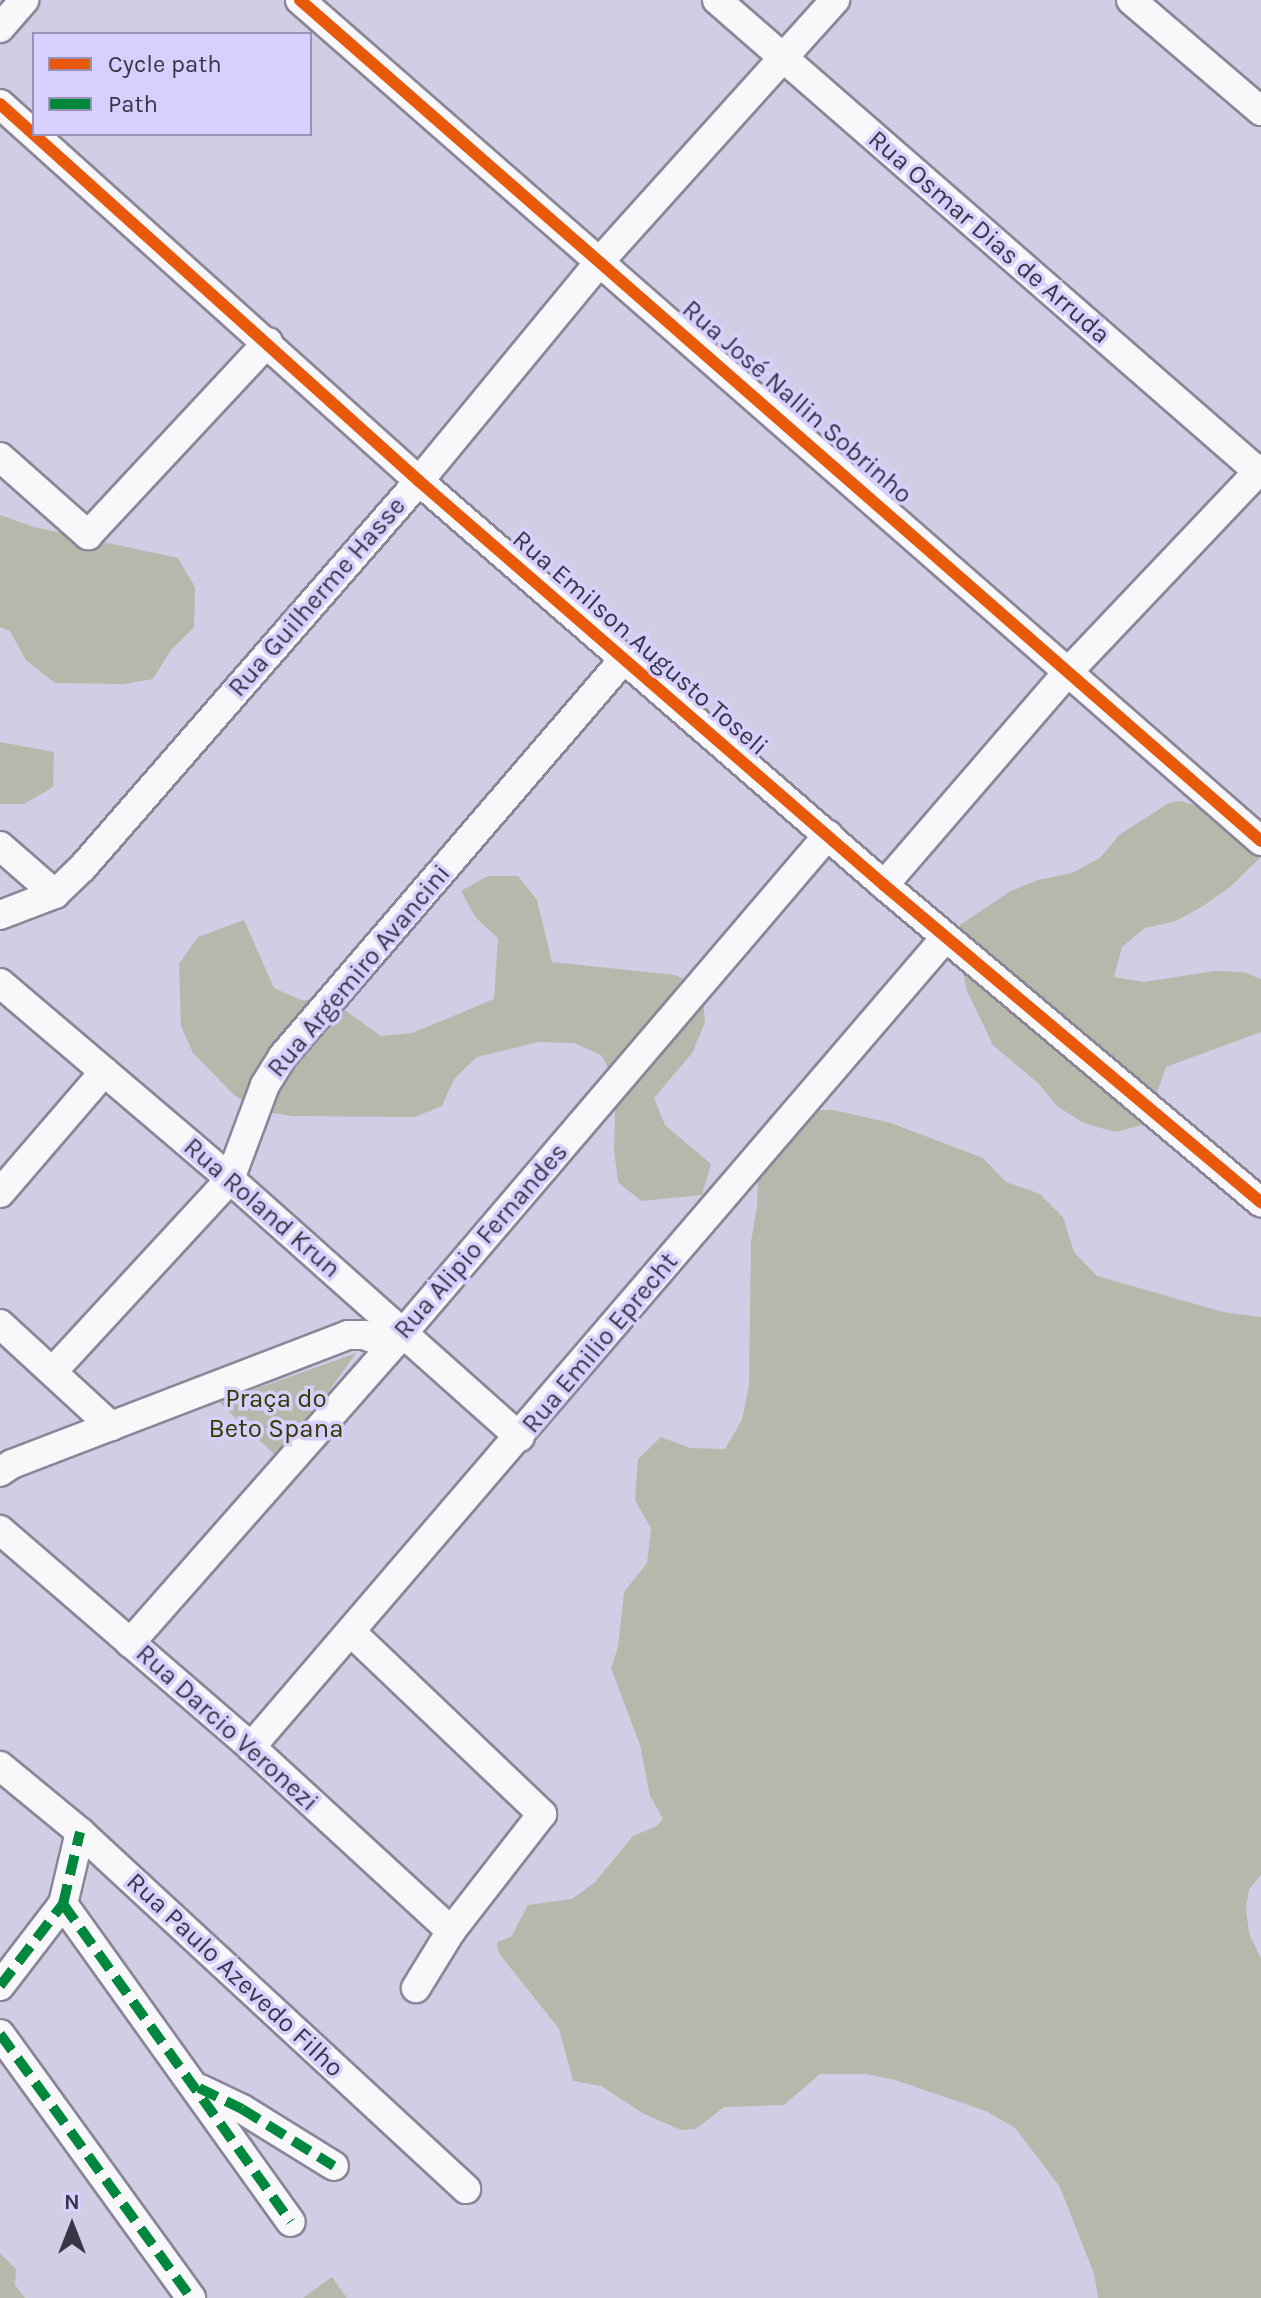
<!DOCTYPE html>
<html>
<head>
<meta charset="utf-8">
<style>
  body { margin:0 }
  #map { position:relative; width:1261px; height:2298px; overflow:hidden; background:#d1cde5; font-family:Karla,sans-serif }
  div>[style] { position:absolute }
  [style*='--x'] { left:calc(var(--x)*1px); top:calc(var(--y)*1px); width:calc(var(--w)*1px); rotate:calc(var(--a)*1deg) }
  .green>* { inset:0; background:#b7b8ab }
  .roads { filter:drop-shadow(2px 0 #8a8698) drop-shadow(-2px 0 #8a8698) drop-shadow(0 2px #8a8698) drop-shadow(0 -2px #8a8698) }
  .minor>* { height:28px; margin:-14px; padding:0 14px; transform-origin:14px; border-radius:14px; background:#f8f8fb }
  .quiet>* { height:10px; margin-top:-5px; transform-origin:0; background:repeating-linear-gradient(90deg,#00873e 0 20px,transparent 0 30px) }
  .cycleway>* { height:12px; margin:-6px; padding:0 6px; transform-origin:6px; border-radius:6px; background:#e8590c }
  span { translate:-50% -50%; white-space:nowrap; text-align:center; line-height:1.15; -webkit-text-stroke:7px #d7cffd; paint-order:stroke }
  .street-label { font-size:26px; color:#393647 }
  .park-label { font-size:26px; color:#363900 }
  .legend { position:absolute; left:32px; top:32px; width:280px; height:104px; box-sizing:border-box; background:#d7cffd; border:2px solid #9892b4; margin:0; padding:10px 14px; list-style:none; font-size:24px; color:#393647 }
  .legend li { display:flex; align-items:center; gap:16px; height:40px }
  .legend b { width:40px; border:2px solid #9892b4 }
  .north { position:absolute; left:32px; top:2186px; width:80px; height:80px; -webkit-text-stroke:6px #d7cffd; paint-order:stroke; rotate:0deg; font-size:22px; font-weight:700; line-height:32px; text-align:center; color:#393647 }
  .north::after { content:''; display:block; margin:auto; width:28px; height:36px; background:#393647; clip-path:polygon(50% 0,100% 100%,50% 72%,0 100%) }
</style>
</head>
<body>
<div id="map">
  <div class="green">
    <div style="clip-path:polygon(0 515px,34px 527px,178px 558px,195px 587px,194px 627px,171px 650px,153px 679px,124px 684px,55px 683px,26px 660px,10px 631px,0 627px)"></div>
    <div style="clip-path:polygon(0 742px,54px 752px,53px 787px,24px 804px,0 804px)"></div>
    <div style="clip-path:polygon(1181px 801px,1223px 814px,1261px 857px,1230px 887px,1203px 906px,1176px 921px,1145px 928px,1122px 947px,1114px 977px,1144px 982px,1214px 971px,1244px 972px,1261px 979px,1261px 1032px,1166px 1067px,1146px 1124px,1115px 1132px,1084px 1123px,1058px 1107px,1039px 1084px,993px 1045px,967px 991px,960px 960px,960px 925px,1011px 891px,1038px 880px,1072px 873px,1100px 858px,1119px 835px,1169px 803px)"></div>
    <div style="clip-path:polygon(488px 876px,518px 876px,537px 900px,552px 962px,675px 975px,702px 987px,705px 1022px,693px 1052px,654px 1098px,665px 1125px,711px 1164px,702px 1195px,641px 1201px,618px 1182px,614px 1151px,616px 1082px,601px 1055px,574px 1043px,539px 1042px,477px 1057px,454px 1079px,442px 1106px,415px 1117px,292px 1116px,261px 1111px,234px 1095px,193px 1053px,181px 1026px,179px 964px,198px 937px,244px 920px,274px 988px,301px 1000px,332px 1001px,381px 1036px,412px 1033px,494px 999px,498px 938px,476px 918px,461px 891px)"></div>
    <div style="clip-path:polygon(799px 1110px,834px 1110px,891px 1123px,983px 1158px,1006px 1182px,1040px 1194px,1063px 1217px,1074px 1252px,1097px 1276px,1223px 1312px,1261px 1317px,1261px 1875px,1249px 1889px,1246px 1909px,1249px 1933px,1261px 1959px,1261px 2298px,1098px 2298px,1094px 2274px,1060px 2187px,1015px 2128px,986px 2111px,895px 2080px,866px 2074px,820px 2074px,784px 2105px,724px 2107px,696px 2129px,681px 2130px,644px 2114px,601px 2086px,573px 2081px,559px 2029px,498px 1952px,497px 1942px,511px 1937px,528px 1905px,572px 1899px,595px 1882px,633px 1836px,657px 1826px,663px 1819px,650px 1796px,640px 1745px,611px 1668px,618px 1647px,624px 1592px,647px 1563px,651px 1528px,635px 1500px,638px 1459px,661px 1437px,690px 1448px,725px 1449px,742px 1420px,749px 1386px,751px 1242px,757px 1207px,758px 1172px,770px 1115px)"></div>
    <div style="clip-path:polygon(356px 1353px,280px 1460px,219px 1402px)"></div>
    <div style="clip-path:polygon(0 2253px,16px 2269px,15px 2285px,25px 2298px,0 2298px)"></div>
    <div style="clip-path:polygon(332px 2277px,347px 2298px,303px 2298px)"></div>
  </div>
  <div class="roads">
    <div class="minor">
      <div style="--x:300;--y:0;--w:1277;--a:41.19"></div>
      <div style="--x:717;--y:0;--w:722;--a:41.07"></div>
      <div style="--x:1131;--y:0;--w:171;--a:40.5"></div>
      <div style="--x:0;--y:28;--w:37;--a:-49"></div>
      <div style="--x:0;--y:104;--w:564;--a:41.98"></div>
      <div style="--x:419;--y:481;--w:616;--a:40.98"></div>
      <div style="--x:884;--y:885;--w:493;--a:40.1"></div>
      <div style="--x:0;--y:457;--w:118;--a:41.6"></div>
      <div style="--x:88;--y:535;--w:264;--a:-47"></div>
      <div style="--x:0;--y:846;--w:73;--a:41.1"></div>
      <div style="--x:884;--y:885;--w:283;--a:-49.2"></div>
      <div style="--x:1069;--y:671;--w:279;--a:-46.5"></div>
      <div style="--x:0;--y:915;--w:59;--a:-20.9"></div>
      <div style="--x:55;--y:894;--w:39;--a:-44"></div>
      <div style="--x:83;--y:867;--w:512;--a:-48.96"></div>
      <div style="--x:419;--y:481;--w:286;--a:-50.5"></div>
      <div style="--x:601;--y:260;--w:350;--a:-48"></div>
      <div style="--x:0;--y:983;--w:302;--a:40.4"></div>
      <div style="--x:230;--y:1179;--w:388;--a:41.7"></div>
      <div style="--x:0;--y:1193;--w:160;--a:-49.3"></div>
      <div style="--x:0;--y:1324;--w:151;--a:42.6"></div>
      <div style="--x:54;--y:1370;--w:260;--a:-47.3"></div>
      <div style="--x:230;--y:1179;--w:100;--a:-69.6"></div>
      <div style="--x:265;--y:1085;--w:34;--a:-58"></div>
      <div style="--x:283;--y:1056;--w:525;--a:-49.33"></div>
      <div style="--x:0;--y:1472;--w:14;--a:-34"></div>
      <div style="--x:12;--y:1464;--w:360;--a:-21"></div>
      <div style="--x:348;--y:1335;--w:16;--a:0"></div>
      <div style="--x:364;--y:1335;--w:30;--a:20"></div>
      <div style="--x:0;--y:1530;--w:332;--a:40.8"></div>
      <div style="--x:251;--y:1747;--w:272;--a:42.6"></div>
      <div style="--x:351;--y:1632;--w:264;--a:43.6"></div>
      <div style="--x:542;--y:1814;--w:148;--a:127.9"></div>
      <div style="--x:451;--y:1931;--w:67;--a:121.6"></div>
      <div style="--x:130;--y:1643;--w:413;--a:-48.6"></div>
      <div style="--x:403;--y:1333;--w:655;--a:-49.52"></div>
      <div style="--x:251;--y:1747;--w:1067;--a:-49.37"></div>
      <div style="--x:0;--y:1766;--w:104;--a:39.5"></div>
      <div style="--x:80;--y:1832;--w:526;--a:42.76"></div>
      <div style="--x:63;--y:1904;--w:391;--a:54.4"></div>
      <div style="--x:0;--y:1986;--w:103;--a:-52.5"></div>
      <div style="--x:63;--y:1904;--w:74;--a:-76.7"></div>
      <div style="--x:0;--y:2034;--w:326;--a:54.1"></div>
      <div style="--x:200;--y:2089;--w:47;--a:25.5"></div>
      <div style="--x:242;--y:2109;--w:108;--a:31.8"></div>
    </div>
  </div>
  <div class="quiet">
    <div style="--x:63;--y:1904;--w:391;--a:54.4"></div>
    <div style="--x:0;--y:1986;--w:103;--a:-52.5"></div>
    <div style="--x:63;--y:1904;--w:74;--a:-76.7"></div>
    <div style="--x:0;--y:2034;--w:326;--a:54.1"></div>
    <div style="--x:199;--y:2088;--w:48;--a:26"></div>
    <div style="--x:242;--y:2109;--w:108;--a:31.8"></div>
  </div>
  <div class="cycleway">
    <div style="--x:300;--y:0;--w:1277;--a:41.19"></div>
    <div style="--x:0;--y:104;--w:564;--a:41.98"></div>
    <div style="--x:419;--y:481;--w:616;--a:40.98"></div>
    <div style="--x:884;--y:885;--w:493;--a:40.1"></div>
  </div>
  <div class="street-label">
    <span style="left:989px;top:237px;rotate:41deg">Rua Osmar Dias de Arruda</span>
    <span style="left:797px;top:402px;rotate:41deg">Rua José Nallin Sobrinho</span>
    <span style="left:317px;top:597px;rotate:-49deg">Rua Guilherme Hasse</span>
    <span style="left:640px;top:643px;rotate:41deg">Rua Emilson Augusto Toseli</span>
    <span style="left:359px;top:971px;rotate:-50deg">Rua Argemiro Avancini</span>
    <span style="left:262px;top:1208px;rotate:41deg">Rua Roland Krun</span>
    <span style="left:481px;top:1241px;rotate:-49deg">Rua Alipio Fernandes</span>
    <span style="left:600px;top:1343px;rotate:-50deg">Rua Emilio Eprecht</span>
    <span style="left:227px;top:1728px;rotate:42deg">Rua Darcio Veronezi</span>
    <span style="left:235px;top:1975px;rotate:43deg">Rua Paulo Azevedo Filho</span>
  </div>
  <div class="park-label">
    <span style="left:276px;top:1414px">Praça do<br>Beto Spana</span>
  </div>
  <ul class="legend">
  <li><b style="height:10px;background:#e8590c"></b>Cycle path</li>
  <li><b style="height:10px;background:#00873e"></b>Path</li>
  </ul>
  <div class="north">N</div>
</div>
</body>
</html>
